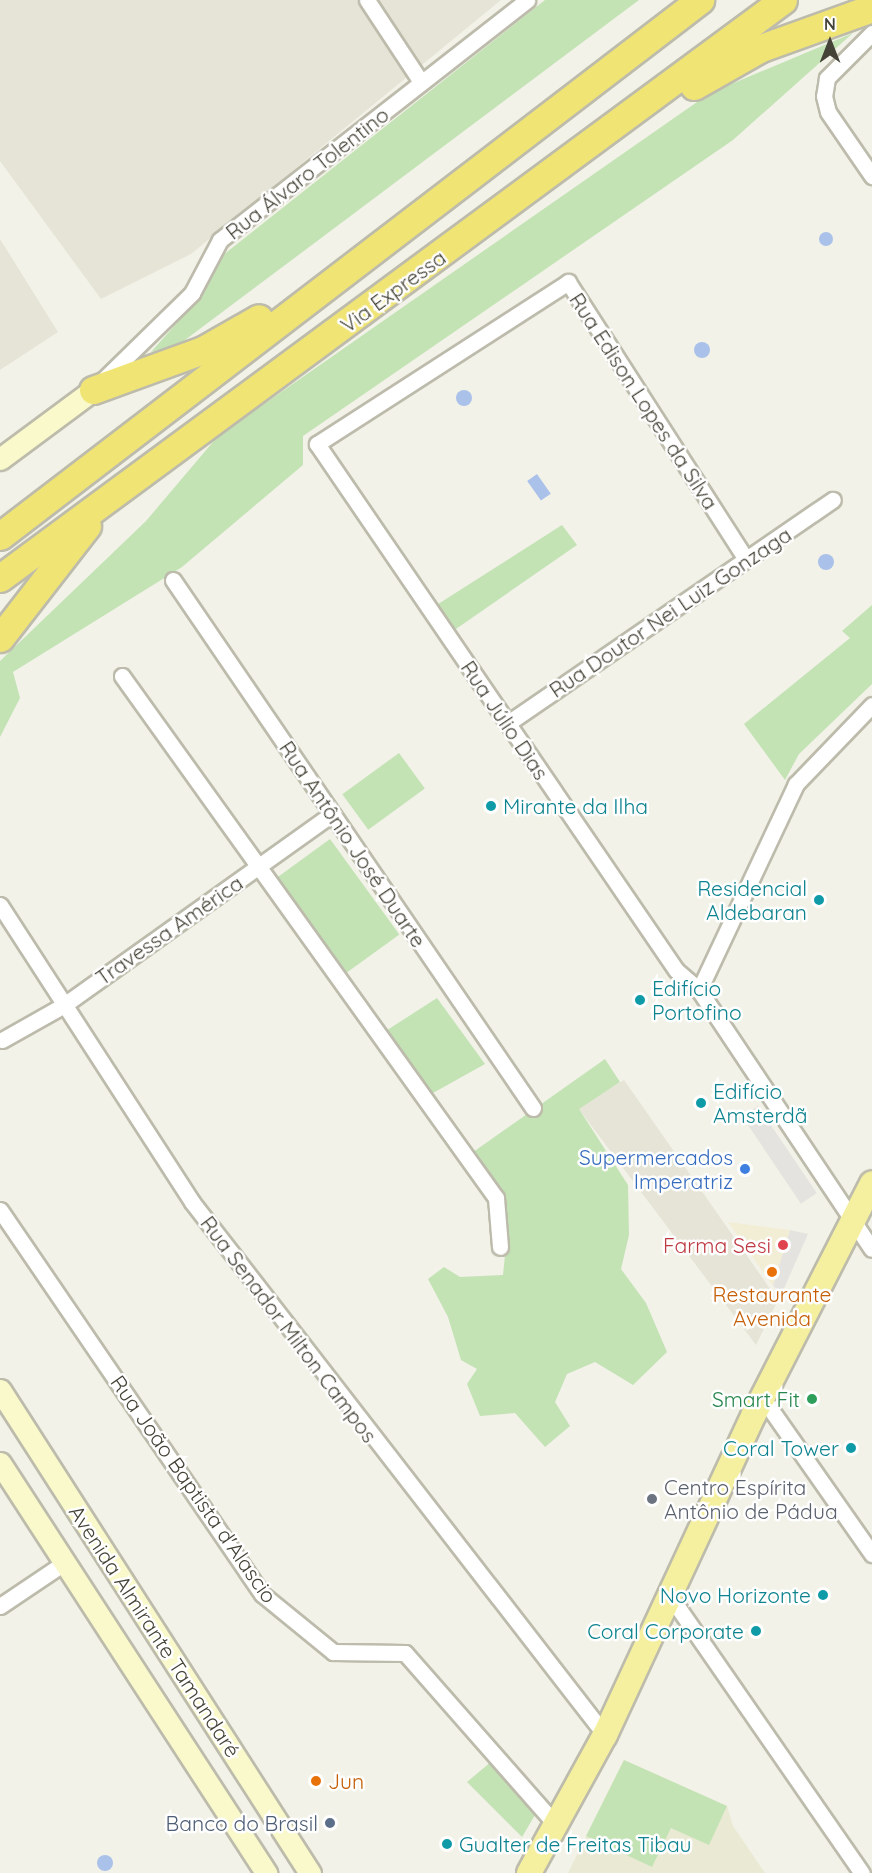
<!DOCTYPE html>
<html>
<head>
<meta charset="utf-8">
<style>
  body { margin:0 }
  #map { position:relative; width:872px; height:1873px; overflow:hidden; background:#f2f2e8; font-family:Quicksand,sans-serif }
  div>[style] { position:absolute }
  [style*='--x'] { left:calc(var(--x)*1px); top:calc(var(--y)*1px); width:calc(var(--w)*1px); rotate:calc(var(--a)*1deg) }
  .residential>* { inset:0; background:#e6e4d7 }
  .commercial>* { inset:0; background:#f2edd5 }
  .education>* { inset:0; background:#eae9d3 }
  .green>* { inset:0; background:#c3e3b5; transform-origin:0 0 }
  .parking>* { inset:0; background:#e4e3df; transform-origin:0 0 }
  .water>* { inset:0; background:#aac1e9; transform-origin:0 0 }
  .round { border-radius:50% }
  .roads { filter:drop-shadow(2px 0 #bdbbab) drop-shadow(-2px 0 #bdbbab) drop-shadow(0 2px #bdbbab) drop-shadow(0 -2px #bdbbab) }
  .minor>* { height:15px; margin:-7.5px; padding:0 7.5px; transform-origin:7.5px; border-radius:7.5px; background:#fff }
  .secondary>* { height:21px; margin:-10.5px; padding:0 10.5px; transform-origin:10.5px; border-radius:10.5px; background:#f9f9cb }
  .primary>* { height:24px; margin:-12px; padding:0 12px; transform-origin:12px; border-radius:12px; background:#f5f09f }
  .motorway>* { height:27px; margin:-13.5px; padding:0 13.5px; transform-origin:13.5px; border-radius:13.5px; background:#f0e475 }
  .dots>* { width:16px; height:16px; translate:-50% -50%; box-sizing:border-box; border:3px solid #fff; border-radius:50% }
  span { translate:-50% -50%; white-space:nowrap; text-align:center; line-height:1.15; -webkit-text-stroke:5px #fff; paint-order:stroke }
  .street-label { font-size:21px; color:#454337 }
  .culture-label { font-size:21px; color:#0d838f }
  .left { translate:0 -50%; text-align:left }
  .right { translate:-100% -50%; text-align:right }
  .shop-label { font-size:21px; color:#366cbe }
  .health-label { font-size:21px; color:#be3a42 }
  .food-label { font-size:21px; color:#c56008 }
  .leisure-label { font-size:21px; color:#27864d }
  .worship-label { font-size:21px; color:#5b616d }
  .service-label { font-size:21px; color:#4e5e75 }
  .north { position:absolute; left:800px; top:12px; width:60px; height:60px; -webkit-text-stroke:4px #fff; paint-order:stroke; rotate:0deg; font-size:16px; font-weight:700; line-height:24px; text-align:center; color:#454337 }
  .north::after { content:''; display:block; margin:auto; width:21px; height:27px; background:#454337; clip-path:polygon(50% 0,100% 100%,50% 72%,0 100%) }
</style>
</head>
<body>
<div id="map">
  <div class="residential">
    <div style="clip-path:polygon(0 0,501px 0,191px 254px,101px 299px,0 161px)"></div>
    <div style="clip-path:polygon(0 239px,58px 332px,0 370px)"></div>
    <div style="clip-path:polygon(624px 1080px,778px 1300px,756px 1345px,578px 1108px)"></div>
  </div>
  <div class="commercial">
    <div style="clip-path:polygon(728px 1222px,790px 1230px,773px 1286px)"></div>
  </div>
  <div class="education">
    <div style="clip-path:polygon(624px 1760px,727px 1806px,733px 1826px,765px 1873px,568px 1873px)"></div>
  </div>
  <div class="green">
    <div style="clip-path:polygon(545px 0,639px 0,177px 346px,151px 352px,185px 314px,218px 259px)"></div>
    <div style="clip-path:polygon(853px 33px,733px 140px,303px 436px,303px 465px,182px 567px,13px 672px,20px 698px,0 737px,0 661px,146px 521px,218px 436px,710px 93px)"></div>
    <div style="clip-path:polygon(562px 525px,577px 545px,453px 631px,435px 606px)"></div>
    <div style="clip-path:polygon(872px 605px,872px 684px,799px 754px,785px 780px,744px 724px,850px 638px,842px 631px)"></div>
    <div style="left:399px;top:753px;width:44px;height:70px;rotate:54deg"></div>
    <div style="left:330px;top:839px;width:118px;height:70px;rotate:54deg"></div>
    <div style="clip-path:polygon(437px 998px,485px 1064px,433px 1093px,381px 1034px)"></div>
    <div style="clip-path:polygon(605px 1059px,620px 1082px,579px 1109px,628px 1185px,629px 1235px,621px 1269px,646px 1303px,667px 1352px,633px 1385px,595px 1362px,567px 1374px,555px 1402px,570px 1426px,545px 1447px,515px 1413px,480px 1416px,467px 1384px,477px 1369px,461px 1360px,448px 1317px,428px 1279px,444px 1267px,460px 1277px,503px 1275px,507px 1235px,500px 1213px,459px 1162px)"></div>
    <div style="clip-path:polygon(624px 1760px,727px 1806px,709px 1845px,671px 1828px,652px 1867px,586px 1836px)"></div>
    <div style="clip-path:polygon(492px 1761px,535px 1815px,522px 1837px,467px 1782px)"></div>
  </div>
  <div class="parking">
    <div style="left:758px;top:1106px;width:105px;height:19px;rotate:56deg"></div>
    <div style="clip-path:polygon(790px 1230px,808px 1234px,782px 1293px,773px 1286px)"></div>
  </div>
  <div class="water">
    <div class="round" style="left:819px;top:232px;width:14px;height:14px"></div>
    <div class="round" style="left:694px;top:342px;width:16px;height:16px"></div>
    <div class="round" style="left:456px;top:390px;width:16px;height:16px"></div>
    <div style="left:537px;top:474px;width:24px;height:12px;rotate:55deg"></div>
    <div class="round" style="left:818px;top:554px;width:16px;height:16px"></div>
    <div class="round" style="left:97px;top:1855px;width:16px;height:16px"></div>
  </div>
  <div class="roads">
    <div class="minor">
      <div style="--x:367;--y:0;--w:98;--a:56.6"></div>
      <div style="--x:872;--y:33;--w:64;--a:135"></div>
      <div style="--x:827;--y:78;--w:18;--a:99"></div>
      <div style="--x:824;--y:96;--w:16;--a:76"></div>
      <div style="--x:828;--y:112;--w:78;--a:55.5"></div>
      <div style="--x:104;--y:379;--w:123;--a:-44.3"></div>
      <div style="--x:192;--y:293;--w:60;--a:-62.2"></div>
      <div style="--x:220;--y:240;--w:390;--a:-38"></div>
      <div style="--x:173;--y:580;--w:639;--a:55.71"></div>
      <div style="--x:122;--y:676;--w:642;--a:54.38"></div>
      <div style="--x:496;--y:1198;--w:49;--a:85.3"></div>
      <div style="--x:872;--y:705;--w:110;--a:133.9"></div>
      <div style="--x:796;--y:784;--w:228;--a:115.2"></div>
      <div style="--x:699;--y:990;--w:311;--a:56.3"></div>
      <div style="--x:508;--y:723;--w:394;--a:-34.5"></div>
      <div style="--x:0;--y:905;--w:354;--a:57.1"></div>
      <div style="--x:192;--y:1202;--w:674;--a:52.23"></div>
      <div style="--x:699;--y:990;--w:30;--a:-139"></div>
      <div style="--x:676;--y:970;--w:637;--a:-124.31"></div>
      <div style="--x:317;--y:444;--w:299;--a:-32.8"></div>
      <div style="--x:568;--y:282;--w:329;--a:57.3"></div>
      <div style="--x:2;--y:1040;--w:71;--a:-29.4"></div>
      <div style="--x:64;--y:1005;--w:329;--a:-35.5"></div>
      <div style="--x:0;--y:1210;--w:465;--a:55.7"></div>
      <div style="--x:262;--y:1594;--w:92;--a:39.2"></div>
      <div style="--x:333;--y:1652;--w:72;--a:0.8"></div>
      <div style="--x:405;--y:1653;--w:229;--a:48.7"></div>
      <div style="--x:762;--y:1397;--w:192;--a:55"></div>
      <div style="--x:670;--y:1596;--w:337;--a:55.3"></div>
      <div style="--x:0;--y:1606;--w:77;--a:-33.9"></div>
    </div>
    <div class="secondary">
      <div style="--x:0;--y:459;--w:116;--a:-36.6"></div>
      <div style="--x:0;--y:1390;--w:574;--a:57.31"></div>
      <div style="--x:0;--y:1463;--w:489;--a:57"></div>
    </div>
    <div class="primary">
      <div style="--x:529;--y:1873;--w:158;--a:-61.2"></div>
      <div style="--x:605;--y:1735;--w:354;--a:-65.1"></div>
      <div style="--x:754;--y:1414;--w:259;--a:-62.9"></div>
    </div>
    <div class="motorway">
      <div style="--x:694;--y:86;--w:77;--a:-29.6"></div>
      <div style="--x:761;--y:48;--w:118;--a:-19.8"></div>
      <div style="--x:93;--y:390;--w:117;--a:-20"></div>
      <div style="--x:203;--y:350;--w:64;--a:-29.7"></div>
      <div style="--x:0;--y:536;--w:882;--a:-37.44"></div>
      <div style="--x:0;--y:578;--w:973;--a:-36.43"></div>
      <div style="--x:0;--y:638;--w:142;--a:-52.2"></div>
    </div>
  </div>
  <div class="dots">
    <div style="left:491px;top:806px;background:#0f9aa8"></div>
    <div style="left:819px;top:900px;background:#0f9aa8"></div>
    <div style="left:640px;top:1000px;background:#0f9aa8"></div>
    <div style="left:701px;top:1103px;background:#0f9aa8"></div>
    <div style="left:745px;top:1169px;background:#3f7fe0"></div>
    <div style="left:783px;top:1245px;background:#e0444e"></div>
    <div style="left:772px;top:1272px;background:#e8710a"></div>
    <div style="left:812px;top:1399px;background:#2e9e5b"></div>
    <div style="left:851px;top:1448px;background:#0f9aa8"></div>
    <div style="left:652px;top:1499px;background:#6b7280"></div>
    <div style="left:823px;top:1595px;background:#0f9aa8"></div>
    <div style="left:756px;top:1631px;background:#0f9aa8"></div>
    <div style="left:316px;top:1781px;background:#e8710a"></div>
    <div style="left:330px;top:1823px;background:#5c6f8a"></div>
    <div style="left:447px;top:1844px;background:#0f9aa8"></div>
  </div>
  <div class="street-label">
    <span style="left:307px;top:173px;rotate:-38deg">Rua Álvaro Tolentino</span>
    <span style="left:393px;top:291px;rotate:-36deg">Via Expressa</span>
    <span style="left:644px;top:401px;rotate:57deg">Rua Edison Lopes da Silva</span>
    <span style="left:670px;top:612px;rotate:-34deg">Rua Doutor Nei Luiz Gonzaga</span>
    <span style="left:505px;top:720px;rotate:56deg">Rua Júlio Dias</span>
    <span style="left:353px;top:844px;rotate:56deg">Rua Antônio José Duarte</span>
    <span style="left:169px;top:930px;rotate:-35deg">Travessa América</span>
    <span style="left:289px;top:1329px;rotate:53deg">Rua Senador Milton Campos</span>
    <span style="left:194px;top:1489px;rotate:55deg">Rua João Baptista d'Alascio</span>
    <span style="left:155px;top:1631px;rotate:57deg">Avenida Almirante Tamandaré</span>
  </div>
  <div class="culture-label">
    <span class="left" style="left:503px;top:806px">Mirante da Ilha</span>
    <span class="right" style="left:807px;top:900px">Residencial<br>Aldebaran</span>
    <span class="left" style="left:652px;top:1000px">Edifício<br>Portofino</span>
    <span class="left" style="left:713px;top:1103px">Edifício<br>Amsterdã</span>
    <span class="right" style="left:839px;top:1448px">Coral Tower</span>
    <span class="right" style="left:811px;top:1595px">Novo Horizonte</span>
    <span class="right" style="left:744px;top:1631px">Coral Corporate</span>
    <span class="left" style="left:459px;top:1844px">Gualter de Freitas Tibau</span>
  </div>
  <div class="shop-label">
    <span class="right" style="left:733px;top:1169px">Supermercados<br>Imperatriz</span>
  </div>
  <div class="health-label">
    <span class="right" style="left:771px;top:1245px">Farma Sesi</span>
  </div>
  <div class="food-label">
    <span style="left:772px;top:1306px">Restaurante<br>Avenida</span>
    <span class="left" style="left:328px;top:1781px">Jun</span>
  </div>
  <div class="leisure-label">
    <span class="right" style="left:800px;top:1399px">Smart Fit</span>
  </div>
  <div class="worship-label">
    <span class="left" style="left:664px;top:1499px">Centro Espírita<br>Antônio de Pádua</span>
  </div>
  <div class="service-label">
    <span class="right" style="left:318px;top:1823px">Banco do Brasil</span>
  </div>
  <div class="north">N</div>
</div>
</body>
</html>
